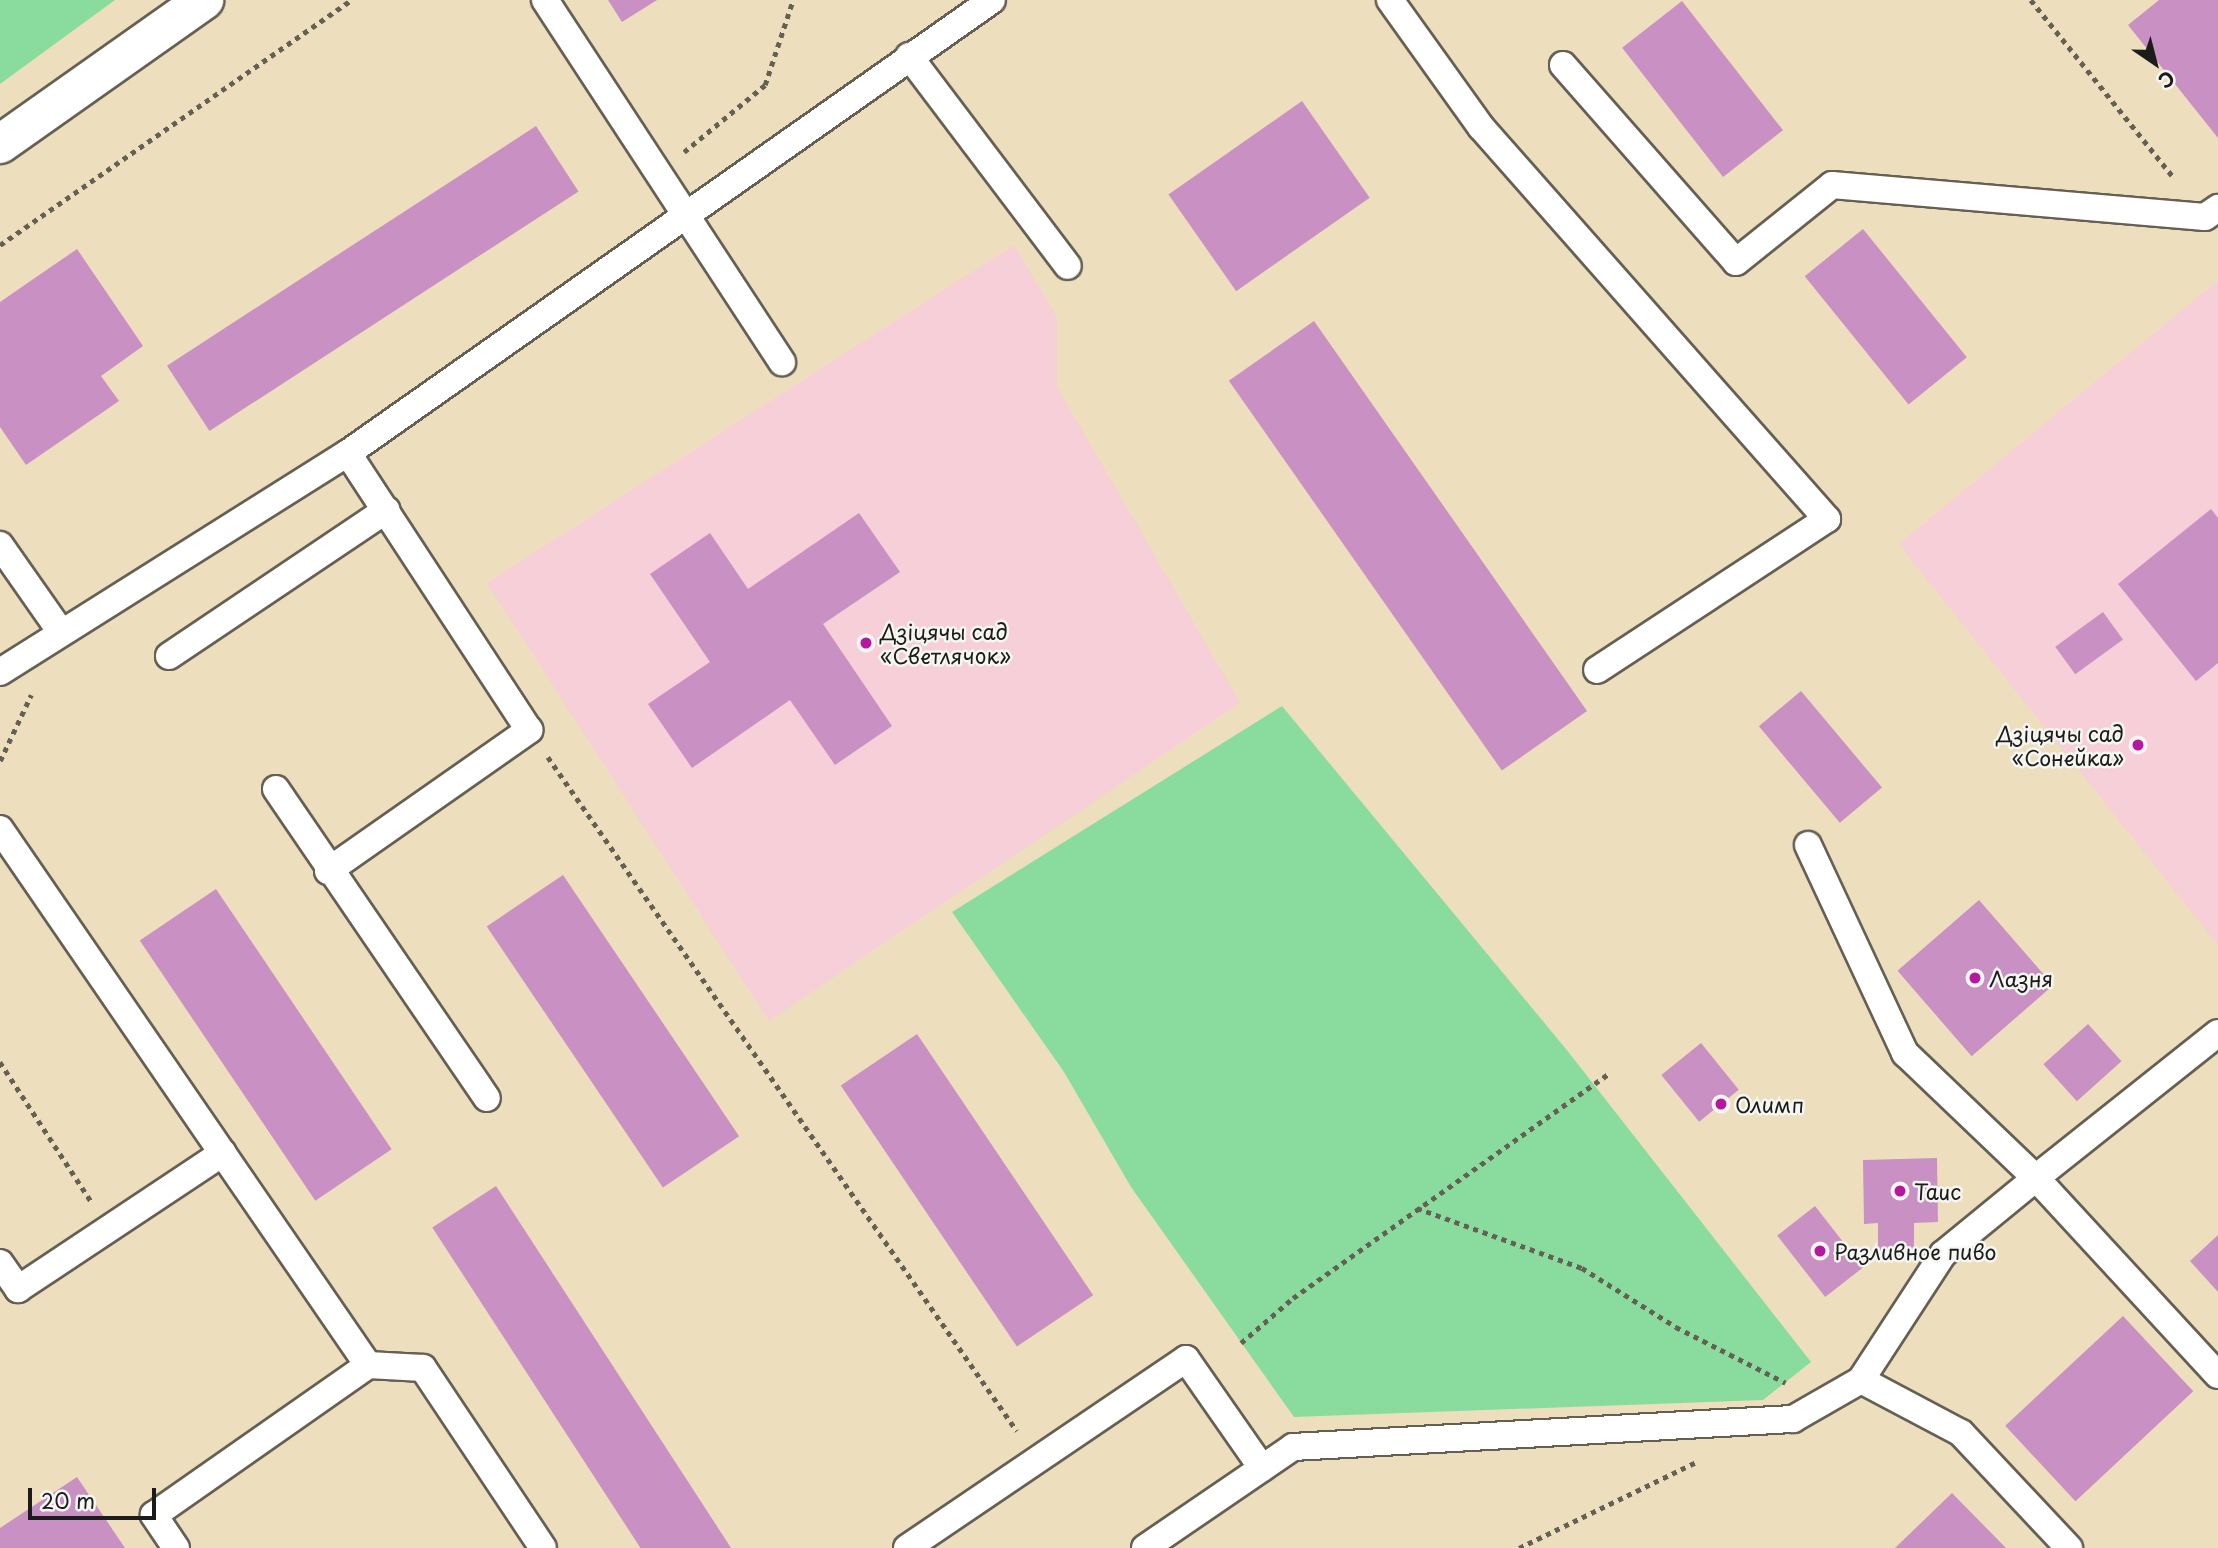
<!DOCTYPE html>
<html>
<head>
<meta charset="utf-8">
<style>
  body { margin:0 }
  #map { position:relative; width:2218px; height:1548px; overflow:hidden; background:#eddfbd; font-family:"Playpen Sans",sans-serif }
  div>[style] { position:absolute }
  [style*='--x'] { left:calc(var(--x)*1px); top:calc(var(--y)*1px); width:calc(var(--w)*1px); rotate:calc(var(--a)*1deg) }
  .built>* { inset:0; background:#f6cfd9 }
  .green>* { inset:0; background:#8adc9e }
  .building>* { inset:0; background:#c990c3; transform-origin:0 0 }
  .path>* { height:4.5px; margin-top:-2.25px; transform-origin:0; background:repeating-linear-gradient(90deg,#656054 0 5px,transparent 0 10px) }
  .roads { filter:drop-shadow(2px 0 #656054) drop-shadow(-2px 0 #656054) drop-shadow(0 2px #656054) drop-shadow(0 -2px #656054) }
  .lane>* { height:26px; margin:-13px; padding:0 13px; transform-origin:13px; border-radius:13px; background:#fff }
  .street>* { height:38px; margin:-19px; padding:0 19px; transform-origin:19px; border-radius:19px; background:#fff }
  .dots>* { width:19px; height:19px; translate:-50% -50%; box-sizing:border-box; border:4px solid #f6f6f2; border-radius:50% }
  span { translate:-50% -50%; white-space:nowrap; text-align:center; line-height:1.15; -webkit-text-stroke:5px #f6f6f2; paint-order:stroke }
  .poi-label { font-size:21px; color:#1c1c1c }
  .left { translate:0 -50%; text-align:left }
  .right { translate:-100% -50%; text-align:right }
  .north { position:absolute; left:2120px; top:28px; width:70px; height:70px; -webkit-text-stroke:5px #f6f6f2; paint-order:stroke; rotate:145deg; font-size:19px; font-weight:700; line-height:28px; text-align:center; color:#1c1c1c }
  .north::after { content:''; display:block; margin:auto; width:24px; height:32px; background:#1c1c1c; clip-path:polygon(50% 0,100% 100%,50% 72%,0 100%) }
  .scale { position:absolute; left:28px; top:1488px; width:128px; height:32px; box-sizing:border-box; border:4px solid #1c1c1c; border-top:0; padding-left:9px; font-size:21px; line-height:24px; white-space:nowrap; color:#1c1c1c; -webkit-text-stroke:5px #f6f6f2; paint-order:stroke }
</style>
</head>
<body>
<div id="map">
  <div class="built">
    <div style="clip-path:polygon(1014px 245px,1057px 318px,1057px 387px,1240px 703px,769px 1021px,487px 583px)"></div>
    <div style="clip-path:polygon(2216px 282px,2218px 285px,2218px 945px,1899px 544px)"></div>
  </div>
  <div class="green">
    <div style="clip-path:polygon(0 0,115px 0,0 84px)"></div>
    <div style="clip-path:polygon(1282px 706px,1566px 1049px,1811px 1362px,1763px 1400px,1294px 1417px,1131px 1187px,1064px 1072px,952px 912px)"></div>
  </div>
  <div class="building">
    <div style="clip-path:polygon(608px 0,657px 0,622px 22px)"></div>
    <div style="clip-path:polygon(2159px 0,2218px 0,2218px 138px,2128px 25px)"></div>
    <div style="left:1682px;top:1px;width:164px;height:76px;rotate:52deg"></div>
    <div style="left:1302px;top:101px;width:118px;height:163px;rotate:55deg"></div>
    <div style="left:536px;top:126px;width:78px;height:440px;rotate:57deg"></div>
    <div style="left:1863px;top:229px;width:165px;height:75px;rotate:51deg"></div>
    <div style="clip-path:polygon(77px 249px,143px 346px,101px 376px,119px 401px,26px 465px,0 427px,0 302px)"></div>
    <div style="left:1314px;top:321px;width:476px;height:104px;rotate:55deg"></div>
    <div style="clip-path:polygon(2211px 509px,2218px 518px,2218px 663px,2196px 681px,2118px 584px)"></div>
    <div style="clip-path:polygon(859px 513px,900px 572px,823px 624px,892px 726px,835px 765px,790px 700px,692px 768px,648px 704px,710px 662px,650px 574px,710px 533px,748px 589px)"></div>
    <div style="left:2103px;top:612px;width:34px;height:59px;rotate:54deg"></div>
    <div style="left:1801px;top:691px;width:126px;height:55px;rotate:50deg"></div>
    <div style="left:563px;top:875px;width:315px;height:92px;rotate:56deg"></div>
    <div style="left:216px;top:889px;width:314px;height:92px;rotate:56deg"></div>
    <div style="left:1979px;top:900px;width:113px;height:108px;rotate:49deg"></div>
    <div style="left:2088px;top:1024px;width:50px;height:60px;rotate:48deg"></div>
    <div style="left:917px;top:1034px;width:315px;height:92px;rotate:56deg"></div>
    <div style="left:1701px;top:1043px;width:60px;height:51px;rotate:51deg"></div>
    <div style="clip-path:polygon(1937px 1158px,1938px 1222px,1914px 1223px,1914px 1257px,1878px 1258px,1878px 1223px,1864px 1224px,1863px 1160px)"></div>
    <div style="left:496px;top:1186px;width:433px;height:76px;rotate:57deg"></div>
    <div style="left:1815px;top:1206px;width:78px;height:48px;rotate:52deg"></div>
    <div style="clip-path:polygon(2218px 1235px,2218px 1292px,2190px 1261px)"></div>
    <div style="left:2123px;top:1316px;width:103px;height:161px;rotate:47deg"></div>
    <div style="clip-path:polygon(77px 1477px,125px 1548px,0 1548px,0 1528px)"></div>
    <div style="clip-path:polygon(1952px 1493px,2006px 1548px,1895px 1548px)"></div>
  </div>
  <div class="path">
    <div style="--x:2031;--y:0;--w:228;--a:51.2"></div>
    <div style="--x:684;--y:152;--w:105;--a:-39.6"></div>
    <div style="--x:765;--y:85;--w:89;--a:-71.8"></div>
    <div style="--x:0;--y:245;--w:428;--a:-34.9"></div>
    <div style="--x:548;--y:757;--w:821;--a:55.17"></div>
    <div style="--x:0;--y:761;--w:73;--a:-64.8"></div>
    <div style="--x:0;--y:1062;--w:166;--a:56.8"></div>
    <div style="--x:1417;--y:1208;--w:176;--a:20"></div>
    <div style="--x:1582;--y:1268;--w:111;--a:32.1"></div>
    <div style="--x:1676;--y:1327;--w:123;--a:27"></div>
    <div style="--x:1241;--y:1343;--w:69;--a:-40.9"></div>
    <div style="--x:1293;--y:1298;--w:389;--a:-35.4"></div>
    <div style="--x:1519;--y:1548;--w:197;--a:-25.9"></div>
  </div>
  <div class="roads">
    <div class="lane">
      <div style="--x:545;--y:0;--w:433;--a:56.8"></div>
      <div style="--x:1390;--y:0;--w:156;--a:54.4"></div>
      <div style="--x:1481;--y:127;--w:523;--a:48.57"></div>
      <div style="--x:1827;--y:519;--w:275;--a:146.7"></div>
      <div style="--x:909;--y:56;--w:263;--a:52.9"></div>
      <div style="--x:1563;--y:65;--w:262;--a:48.7"></div>
      <div style="--x:1736;--y:262;--w:123;--a:-38.7"></div>
      <div style="--x:1832;--y:185;--w:374;--a:4.9"></div>
      <div style="--x:2205;--y:217;--w:16;--a:-35"></div>
      <div style="--x:0;--y:545;--w:106;--a:55"></div>
      <div style="--x:169;--y:656;--w:262;--a:-33.9"></div>
      <div style="--x:0;--y:672;--w:411;--a:-32.2"></div>
      <div style="--x:348;--y:453;--w:787;--a:-35.12"></div>
      <div style="--x:276;--y:789;--w:374;--a:55.7"></div>
      <div style="--x:0;--y:829;--w:650;--a:55.53"></div>
      <div style="--x:368;--y:1365;--w:55;--a:3.1"></div>
      <div style="--x:423;--y:1368;--w:216;--a:56.3"></div>
      <div style="--x:1808;--y:845;--w:230;--a:65"></div>
      <div style="--x:1905;--y:1053;--w:181;--a:43.7"></div>
      <div style="--x:2036;--y:1178;--w:120;--a:140.7"></div>
      <div style="--x:1943;--y:1254;--w:150;--a:123.1"></div>
      <div style="--x:1861;--y:1380;--w:113;--a:27.9"></div>
      <div style="--x:1961;--y:1433;--w:158;--a:46.8"></div>
      <div style="--x:328;--y:871;--w:246;--a:-35"></div>
      <div style="--x:529;--y:730;--w:331;--a:-123.2"></div>
      <div style="--x:2218;--y:1033;--w:233;--a:141.5"></div>
      <div style="--x:2036;--y:1178;--w:268;--a:47.3"></div>
      <div style="--x:0;--y:1263;--w:32;--a:55"></div>
      <div style="--x:18;--y:1289;--w:246;--a:-33.6"></div>
      <div style="--x:176;--y:1548;--w:40;--a:-124"></div>
      <div style="--x:154;--y:1515;--w:261;--a:-35"></div>
      <div style="--x:907;--y:1548;--w:337;--a:-34.1"></div>
      <div style="--x:1186;--y:1359;--w:133;--a:55.1"></div>
      <div style="--x:1145;--y:1548;--w:179;--a:-34.3"></div>
      <div style="--x:1293;--y:1447;--w:501;--a:-3.21"></div>
      <div style="--x:1793;--y:1419;--w:78;--a:-29.8"></div>
    </div>
    <div class="street">
      <div style="--x:0;--y:144;--w:250;--a:-35.2"></div>
    </div>
  </div>
  <div class="dots">
    <div style="left:866px;top:643px;background:#b5179e"></div>
    <div style="left:2138px;top:745px;background:#b5179e"></div>
    <div style="left:1975px;top:978px;background:#b5179e"></div>
    <div style="left:1721px;top:1104px;background:#b5179e"></div>
    <div style="left:1900px;top:1191px;background:#b5179e"></div>
    <div style="left:1820px;top:1251px;background:#b5179e"></div>
  </div>
  <div class="poi-label">
    <span class="left" style="left:880px;top:643px">Дзіцячы сад<br>«Светлячок»</span>
    <span class="right" style="left:2124px;top:745px">Дзіцячы сад<br>«Сонейка»</span>
    <span class="left" style="left:1989px;top:978px">Лазня</span>
    <span class="left" style="left:1735px;top:1104px">Олимп</span>
    <span class="left" style="left:1914px;top:1191px">Таис</span>
    <span class="left" style="left:1834px;top:1251px">Разливное пиво</span>
  </div>
  <div class="north">С</div>
  <div class="scale">20 m</div>
</div>
</body>
</html>
